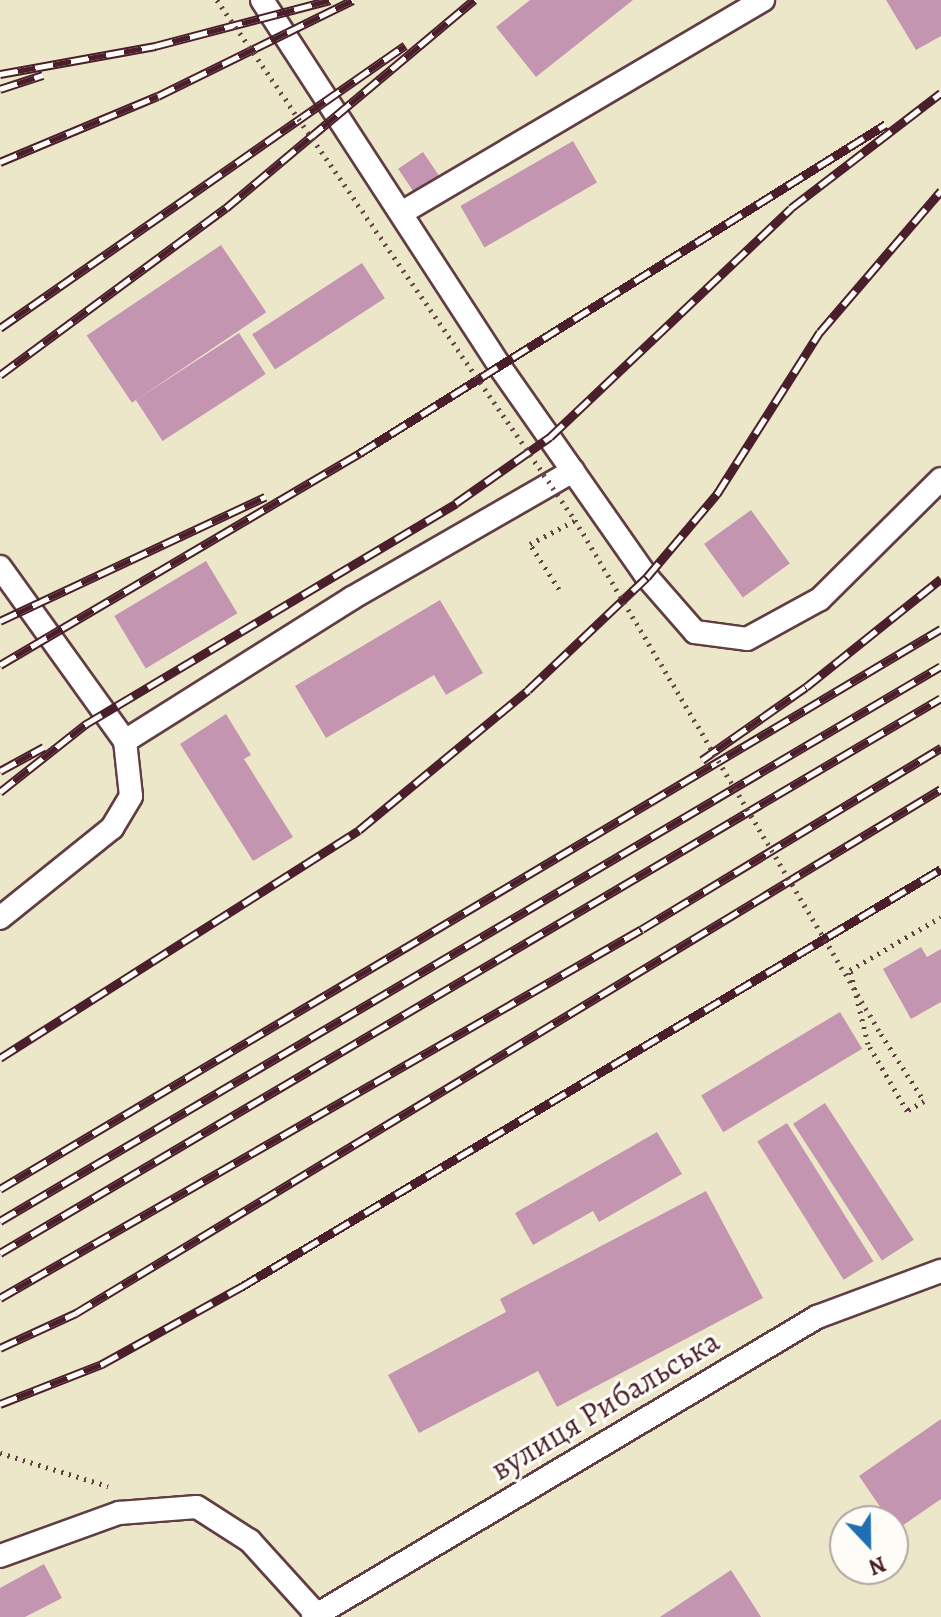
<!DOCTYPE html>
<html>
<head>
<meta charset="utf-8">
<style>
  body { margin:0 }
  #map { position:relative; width:941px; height:1617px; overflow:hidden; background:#ede7ca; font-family:Alegreya,serif }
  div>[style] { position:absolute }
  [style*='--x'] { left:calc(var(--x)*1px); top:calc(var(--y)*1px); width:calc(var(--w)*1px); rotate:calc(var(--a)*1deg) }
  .building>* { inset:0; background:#c495b0; transform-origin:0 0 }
  .path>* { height:5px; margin-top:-2.5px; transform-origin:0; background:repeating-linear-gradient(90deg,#623d43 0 2px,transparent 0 8px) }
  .roads { filter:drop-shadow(2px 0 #623d43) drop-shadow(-2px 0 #623d43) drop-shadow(0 2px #623d43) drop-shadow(0 -2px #623d43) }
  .lane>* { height:22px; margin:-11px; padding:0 11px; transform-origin:11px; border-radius:11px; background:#fff }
  .rail>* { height:9px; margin-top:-4.5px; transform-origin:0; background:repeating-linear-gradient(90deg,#fdfcf7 0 18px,#4a1f2b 0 36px); box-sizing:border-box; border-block:2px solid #4a1f2b }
  .path-bridge>* { height:5px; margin-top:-2.5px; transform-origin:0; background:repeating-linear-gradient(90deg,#623d43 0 2px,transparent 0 8px) }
  span { translate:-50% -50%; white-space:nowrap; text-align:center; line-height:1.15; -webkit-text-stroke:6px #fdfcf7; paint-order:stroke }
  .street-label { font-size:32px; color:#4a1f2b }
  .north { position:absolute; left:829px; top:1505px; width:80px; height:80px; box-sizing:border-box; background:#fdfcf7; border:2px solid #b5a4a5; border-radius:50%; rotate:158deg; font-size:22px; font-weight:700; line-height:32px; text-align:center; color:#4a1f2b }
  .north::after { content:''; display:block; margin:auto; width:28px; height:36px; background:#1f6fb2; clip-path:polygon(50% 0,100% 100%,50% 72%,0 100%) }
</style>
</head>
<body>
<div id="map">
  <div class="building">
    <div style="clip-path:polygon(530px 0,633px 0,536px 77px,496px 27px)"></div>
    <div style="clip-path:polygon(886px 0,941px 0,941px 36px,916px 50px)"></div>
    <div style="left:573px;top:141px;width:48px;height:130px;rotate:60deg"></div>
    <div style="left:423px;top:152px;width:36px;height:30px;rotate:56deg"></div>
    <div style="left:221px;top:245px;width:81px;height:162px;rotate:56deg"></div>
    <div style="left:362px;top:263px;width:42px;height:131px;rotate:57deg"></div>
    <div style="left:239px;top:333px;width:49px;height:123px;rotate:57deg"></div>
    <div style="left:751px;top:510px;width:66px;height:58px;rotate:54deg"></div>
    <div style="left:206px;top:561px;width:61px;height:107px;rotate:59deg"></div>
    <div style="clip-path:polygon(440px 600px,483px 673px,446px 695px,434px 675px,326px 738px,295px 686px)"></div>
    <div style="clip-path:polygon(226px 714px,251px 755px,244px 759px,293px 837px,253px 861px,180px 744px)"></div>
    <div style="clip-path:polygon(921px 947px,927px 957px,941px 949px,941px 1002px,911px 1019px,883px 969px)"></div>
    <div style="left:840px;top:1012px;width:43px;height:162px;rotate:59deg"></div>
    <div style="left:825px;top:1103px;width:163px;height:38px;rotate:57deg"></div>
    <div style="left:787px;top:1123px;width:163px;height:35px;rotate:58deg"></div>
    <div style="clip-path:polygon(657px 1132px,682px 1174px,599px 1222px,593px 1211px,533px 1245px,515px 1213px)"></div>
    <div style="clip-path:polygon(706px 1191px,763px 1298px,557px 1407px,538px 1371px,419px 1433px,388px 1375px,506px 1312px,500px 1299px)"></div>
    <div style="clip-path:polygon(941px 1419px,941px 1499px,896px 1530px,859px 1476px)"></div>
    <div style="clip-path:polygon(44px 1564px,62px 1598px,25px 1617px,0 1617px,0 1588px)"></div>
    <div style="clip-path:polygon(731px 1570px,761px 1617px,660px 1617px)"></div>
  </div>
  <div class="path">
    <div style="--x:559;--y:589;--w:54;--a:-122.8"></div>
    <div style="--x:530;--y:544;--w:50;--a:-27.6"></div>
    <div style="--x:881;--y:1034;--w:80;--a:57.3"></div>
    <div style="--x:924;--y:1101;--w:20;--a:150"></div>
    <div style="--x:907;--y:1111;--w:78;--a:-120.2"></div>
    <div style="--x:868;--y:1044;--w:76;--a:-103.7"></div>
    <div style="--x:850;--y:970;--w:105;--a:-30.2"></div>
    <div style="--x:0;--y:1453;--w:113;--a:17"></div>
  </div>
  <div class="roads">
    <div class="lane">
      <div style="--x:262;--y:0;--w:437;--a:57"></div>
      <div style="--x:500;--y:367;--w:256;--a:55"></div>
      <div style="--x:647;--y:577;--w:73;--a:48.9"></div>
      <div style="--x:695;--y:632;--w:52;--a:7.7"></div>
      <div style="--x:747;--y:639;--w:83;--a:-28.7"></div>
      <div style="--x:820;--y:599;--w:170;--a:-44.8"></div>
      <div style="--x:403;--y:212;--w:418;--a:-30.5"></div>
      <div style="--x:0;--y:567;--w:214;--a:54.3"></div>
      <div style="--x:0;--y:918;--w:144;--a:-38.8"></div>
      <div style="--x:112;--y:828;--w:37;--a:-59"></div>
      <div style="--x:131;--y:796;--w:55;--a:-96.2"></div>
      <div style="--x:125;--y:741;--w:268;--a:-32.2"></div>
      <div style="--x:352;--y:598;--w:255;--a:-29.9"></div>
      <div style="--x:0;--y:1556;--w:127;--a:-19.9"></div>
      <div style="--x:119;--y:1513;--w:78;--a:-4.4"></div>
      <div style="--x:197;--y:1507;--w:63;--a:32.7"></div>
      <div style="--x:250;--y:1541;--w:103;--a:47.8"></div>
      <div style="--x:313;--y:1617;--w:587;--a:-30.76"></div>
      <div style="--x:817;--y:1317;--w:132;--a:-20.4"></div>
    </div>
  </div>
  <div class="rail">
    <div style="--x:0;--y:74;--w:158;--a:-10.2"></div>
    <div style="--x:155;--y:46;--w:181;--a:-14.7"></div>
    <div style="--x:0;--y:89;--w:45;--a:-18"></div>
    <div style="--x:0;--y:162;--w:171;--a:-22.7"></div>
    <div style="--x:158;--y:96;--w:217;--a:-26.2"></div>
    <div style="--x:0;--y:328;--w:494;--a:-34.9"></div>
    <div style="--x:0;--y:375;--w:281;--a:-36.5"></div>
    <div style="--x:226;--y:208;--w:324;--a:-40"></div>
    <div style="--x:0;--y:621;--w:293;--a:-25.1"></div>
    <div style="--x:0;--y:665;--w:418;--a:-30.5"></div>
    <div style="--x:360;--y:453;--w:620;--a:-32.02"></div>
    <div style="--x:702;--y:760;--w:127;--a:-35.1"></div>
    <div style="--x:806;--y:687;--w:173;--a:-38.7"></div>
    <div style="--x:0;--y:771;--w:50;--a:-28.6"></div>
    <div style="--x:0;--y:792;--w:110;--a:-38.3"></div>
    <div style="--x:86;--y:724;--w:431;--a:-30.8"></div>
    <div style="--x:456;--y:503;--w:115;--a:-35.1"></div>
    <div style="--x:550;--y:437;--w:332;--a:-43.5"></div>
    <div style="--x:791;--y:208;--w:189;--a:-37.5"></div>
    <div style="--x:0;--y:1058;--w:425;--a:-32.4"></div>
    <div style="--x:359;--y:830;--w:219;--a:-39.6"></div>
    <div style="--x:528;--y:690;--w:164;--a:-43.5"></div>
    <div style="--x:647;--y:577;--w:109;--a:-49.9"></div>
    <div style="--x:717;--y:494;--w:192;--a:-57.6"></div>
    <div style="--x:820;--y:332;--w:186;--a:-49.4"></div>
    <div style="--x:0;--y:1189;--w:1095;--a:-30.76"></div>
    <div style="--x:0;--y:1221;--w:1092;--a:-30.53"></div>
    <div style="--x:0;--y:1253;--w:1092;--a:-30.53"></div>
    <div style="--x:0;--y:1298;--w:740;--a:-29.89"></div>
    <div style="--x:642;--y:929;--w:350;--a:-31.2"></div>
    <div style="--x:0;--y:1348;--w:84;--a:-24.7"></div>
    <div style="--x:76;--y:1313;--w:1011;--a:-31.21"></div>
    <div style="--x:0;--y:1404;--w:110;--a:-21.4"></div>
    <div style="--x:102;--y:1364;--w:159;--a:-29"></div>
    <div style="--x:241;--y:1287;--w:815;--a:-30.84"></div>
  </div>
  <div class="path-bridge">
    <div style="--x:217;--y:0;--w:631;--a:55.45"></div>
    <div style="--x:575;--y:520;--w:598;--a:59.23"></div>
  </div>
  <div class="street-label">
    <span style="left:605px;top:1405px;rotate:-31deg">вулиця Рибальська</span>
  </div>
  <div class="north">N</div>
</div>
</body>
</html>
